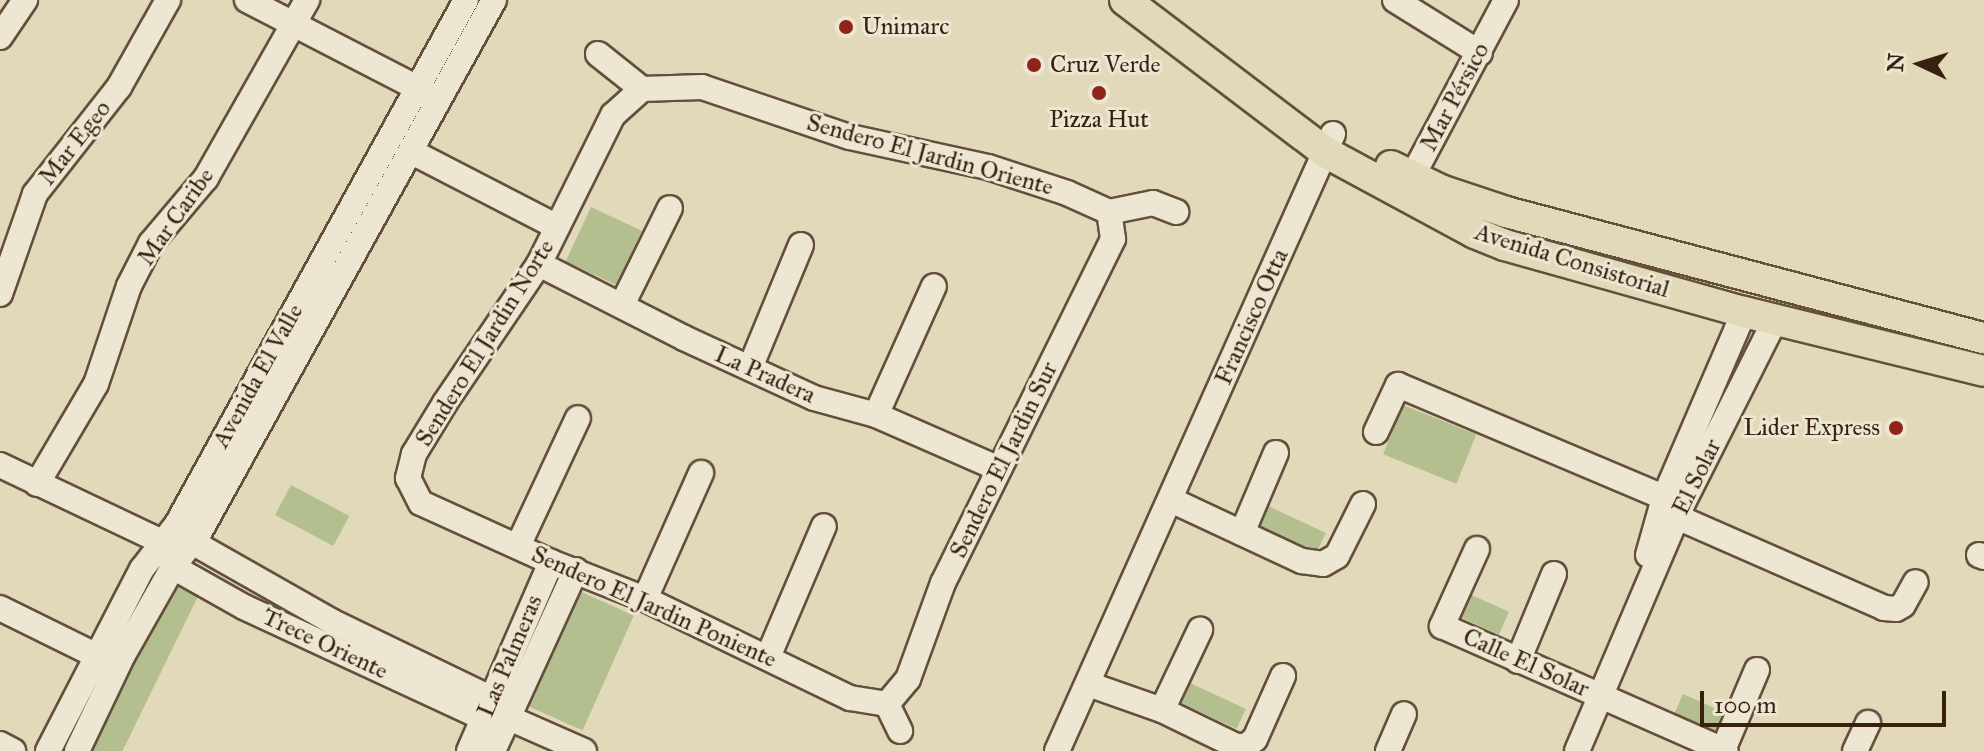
<!DOCTYPE html>
<html>
<head>
<meta charset="utf-8">
<style>
  body { margin:0 }
  #map { position:relative; width:1984px; height:751px; overflow:hidden; background:#e2d9ba; font-family:"IM FELL Great Primer",serif }
  div>[style] { position:absolute }
  [style*='--x'] { left:calc(var(--x)*1px); top:calc(var(--y)*1px); width:calc(var(--w)*1px); rotate:calc(var(--a)*1deg) }
  .green>* { inset:0; background:#b4bf8f; transform-origin:0 0 }
  .roads { filter:drop-shadow(2px 0 #634f3c) drop-shadow(-2px 0 #634f3c) drop-shadow(0 2px #634f3c) drop-shadow(0 -2px #634f3c) }
  .minor>* { height:24px; margin:-12px; padding:0 12px; transform-origin:12px; border-radius:12px; background:#ece6d2 }
  .major>* { height:30px; margin:-15px; padding:0 15px; transform-origin:15px; border-radius:15px; background:#e2d9ba }
  .dots>* { width:22px; height:22px; translate:-50% -50%; box-sizing:border-box; border:4px solid #ece6d2; border-radius:50% }
  span { translate:-50% -50%; white-space:nowrap; text-align:center; line-height:1.15; -webkit-text-stroke:6px #ece6d2; paint-order:stroke }
  .poi-label { font-size:24px; color:#392112 }
  .left { translate:0 -50%; text-align:left }
  .right { translate:-100% -50%; text-align:right }
  .street-label { font-size:24px; color:#392112 }
  .north { position:absolute; left:1880px; top:24px; width:80px; height:80px; -webkit-text-stroke:6px #ece6d2; paint-order:stroke; rotate:274deg; font-size:22px; font-weight:700; line-height:32px; text-align:center; color:#392112 }
  .north::after { content:''; display:block; margin:auto; width:28px; height:36px; background:#392112; clip-path:polygon(50% 0,100% 100%,50% 72%,0 100%) }
  .scale { position:absolute; left:1700px; top:691px; width:246px; height:36px; box-sizing:border-box; border:4px solid #392112; border-top:0; padding-left:10px; font-size:24px; line-height:28px; white-space:nowrap; color:#392112; -webkit-text-stroke:6px #ece6d2; paint-order:stroke }
</style>
</head>
<body>
<div id="map">
  <div class="green">
    <div style="left:591px;top:207px;width:56px;height:60px;rotate:25deg"></div>
    <div style="left:1403px;top:405px;width:79px;height:53px;rotate:22deg"></div>
    <div style="left:291px;top:485px;width:66px;height:34px;rotate:28deg"></div>
    <div style="left:1266px;top:505px;width:66px;height:22px;rotate:25deg"></div>
    <div style="left:173px;top:579px;width:30px;height:195px;rotate:26deg"></div>
    <div style="left:579px;top:591px;width:60px;height:126px;rotate:24deg"></div>
    <div style="left:1467px;top:593px;width:46px;height:25px;rotate:24deg"></div>
    <div style="left:1186px;top:681px;width:66px;height:22px;rotate:25deg"></div>
    <div style="left:1683px;top:694px;width:46px;height:25px;rotate:24deg"></div>
  </div>
  <div class="roads">
    <div class="minor">
      <div style="--x:247;--y:0;--w:205;--a:27.3"></div>
      <div style="--x:1395;--y:0;--w:100;--a:31.9"></div>
      <div style="--x:0;--y:37;--w:45;--a:-56"></div>
      <div style="--x:598;--y:54;--w:56;--a:38.5"></div>
      <div style="--x:642;--y:89;--w:60;--a:-1.9"></div>
      <div style="--x:702;--y:87;--w:156;--a:18.7"></div>
      <div style="--x:850;--y:137;--w:141;--a:12.3"></div>
      <div style="--x:988;--y:167;--w:83;--a:18.2"></div>
      <div style="--x:1067;--y:193;--w:46;--a:24.3"></div>
      <div style="--x:1109;--y:212;--w:45;--a:-11.6"></div>
      <div style="--x:1153;--y:203;--w:25;--a:21"></div>
      <div style="--x:642;--y:89;--w:39;--a:138"></div>
      <div style="--x:613;--y:115;--w:166;--a:116.4"></div>
      <div style="--x:539;--y:264;--w:168;--a:124.1"></div>
      <div style="--x:445;--y:403;--w:60;--a:121.3"></div>
      <div style="--x:414;--y:454;--w:25;--a:104"></div>
      <div style="--x:408;--y:478;--w:28;--a:63"></div>
      <div style="--x:421;--y:503;--w:143;--a:24.4"></div>
      <div style="--x:551;--y:562;--w:101;--a:21.5"></div>
      <div style="--x:645;--y:599;--w:228;--a:25.8"></div>
      <div style="--x:850;--y:698;--w:37;--a:9"></div>
      <div style="--x:887;--y:704;--w:30;--a:64"></div>
      <div style="--x:412;--y:152;--w:163;--a:27.3"></div>
      <div style="--x:1404;--y:192;--w:217;--a:-62"></div>
      <div style="--x:539;--y:264;--w:163;--a:27"></div>
      <div style="--x:684;--y:338;--w:143;--a:24.8"></div>
      <div style="--x:814;--y:398;--w:64;--a:15.3"></div>
      <div style="--x:876;--y:415;--w:134;--a:23.7"></div>
      <div style="--x:0;--y:294;--w:106;--a:-70.7"></div>
      <div style="--x:35;--y:194;--w:136;--a:-51.9"></div>
      <div style="--x:119;--y:87;--w:100;--a:-60.6"></div>
      <div style="--x:622;--y:305;--w:108;--a:-63.7"></div>
      <div style="--x:750;--y:368;--w:133;--a:-67.5"></div>
      <div style="--x:876;--y:415;--w:141;--a:-65.8"></div>
      <div style="--x:1376;--y:432;--w:52;--a:-64.9"></div>
      <div style="--x:1398;--y:385;--w:308;--a:22.9"></div>
      <div style="--x:0;--y:465;--w:179;--a:25.4"></div>
      <div style="--x:162;--y:542;--w:30;--a:0"></div>
      <div style="--x:192;--y:542;--w:160;--a:29.6"></div>
      <div style="--x:331;--y:621;--w:177;--a:25.8"></div>
      <div style="--x:490;--y:698;--w:25;--a:48"></div>
      <div style="--x:507;--y:717;--w:84;--a:23.8"></div>
      <div style="--x:37;--y:484;--w:116;--a:-59.5"></div>
      <div style="--x:96;--y:384;--w:103;--a:-71.4"></div>
      <div style="--x:129;--y:286;--w:48;--a:-62.9"></div>
      <div style="--x:151;--y:243;--w:85;--a:-49.8"></div>
      <div style="--x:206;--y:178;--w:205;--a:-60.4"></div>
      <div style="--x:1171;--y:500;--w:145;--a:25"></div>
      <div style="--x:1302;--y:561;--w:21;--a:8"></div>
      <div style="--x:1323;--y:564;--w:16;--a:-30"></div>
      <div style="--x:1337;--y:556;--w:58;--a:-63.4"></div>
      <div style="--x:1677;--y:517;--w:226;--a:23.7"></div>
      <div style="--x:1884;--y:608;--w:12;--a:5"></div>
      <div style="--x:1896;--y:609;--w:8;--a:-30"></div>
      <div style="--x:1903;--y:605;--w:26;--a:-61"></div>
      <div style="--x:1242;--y:533;--w:87;--a:-67"></div>
      <div style="--x:518;--y:546;--w:141;--a:-64.9"></div>
      <div style="--x:1477;--y:549;--w:85;--a:114.4"></div>
      <div style="--x:1442;--y:626;--w:310;--a:23.8"></div>
      <div style="--x:1648;--y:555;--w:59;--a:-74.3"></div>
      <div style="--x:1664;--y:498;--w:202;--a:-66.7"></div>
      <div style="--x:1979;--y:555;--w:5;--a:22"></div>
      <div style="--x:168;--y:556;--w:12;--a:66"></div>
      <div style="--x:173;--y:567;--w:81;--a:29.4"></div>
      <div style="--x:244;--y:607;--w:264;--a:24.9"></div>
      <div style="--x:483;--y:718;--w:24;--a:-2"></div>
      <div style="--x:645;--y:599;--w:138;--a:-66"></div>
      <div style="--x:0;--y:608;--w:106;--a:26.3"></div>
      <div style="--x:768;--y:657;--w:142;--a:-66.9"></div>
      <div style="--x:1518;--y:661;--w:94;--a:-67.5"></div>
      <div style="--x:1088;--y:684;--w:78;--a:19.4"></div>
      <div style="--x:1162;--y:710;--w:82;--a:25.9"></div>
      <div style="--x:1236;--y:746;--w:10;--a:0"></div>
      <div style="--x:1246;--y:746;--w:11;--a:-38"></div>
      <div style="--x:1255;--y:739;--w:69;--a:-66"></div>
      <div style="--x:887;--y:704;--w:33;--a:-50"></div>
      <div style="--x:908;--y:679;--w:102;--a:-70"></div>
      <div style="--x:943;--y:583;--w:384;--a:-63.7"></div>
      <div style="--x:1113;--y:239;--w:27;--a:-98"></div>
      <div style="--x:1162;--y:710;--w:89;--a:-64.6"></div>
      <div style="--x:0;--y:744;--w:15;--a:28"></div>
      <div style="--x:1723;--y:750;--w:87;--a:-67"></div>
      <div style="--x:48;--y:751;--w:205;--a:-62.7"></div>
      <div style="--x:142;--y:569;--w:57;--a:-52.1"></div>
      <div style="--x:177;--y:524;--w:598;--a:-61.12"></div>
      <div style="--x:77;--y:751;--w:106;--a:-64.4"></div>
      <div style="--x:123;--y:655;--w:101;--a:-60.4"></div>
      <div style="--x:173;--y:567;--w:43;--a:-52.6"></div>
      <div style="--x:199;--y:533;--w:609;--a:-61.04"></div>
      <div style="--x:469;--y:751;--w:206;--a:-66.5"></div>
      <div style="--x:493;--y:751;--w:199;--a:-65.4"></div>
      <div style="--x:1057;--y:751;--w:676;--a:-65.9"></div>
      <div style="--x:1388;--y:751;--w:40;--a:-66.6"></div>
      <div style="--x:1577;--y:751;--w:267;--a:-66.9"></div>
      <div style="--x:1682;--y:505;--w:207;--a:-63.3"></div>
      <div style="--x:1855;--y:751;--w:31;--a:-65"></div>
    </div>
    <div class="major">
      <div style="--x:1125;--y:0;--w:251;--a:37.2"></div>
      <div style="--x:1325;--y:152;--w:170;--a:28.4"></div>
      <div style="--x:1475;--y:233;--w:32;--a:22"></div>
      <div style="--x:1505;--y:245;--w:248;--a:15.7"></div>
      <div style="--x:1744;--y:312;--w:247;--a:13.8"></div>
      <div style="--x:1391;--y:166;--w:58;--a:25.7"></div>
      <div style="--x:1443;--y:191;--w:66;--a:18.4"></div>
      <div style="--x:1506;--y:212;--w:494;--a:14.8"></div>
    </div>
  </div>
  <div class="dots">
    <div style="left:846px;top:27px;background:#8f2418"></div>
    <div style="left:1034px;top:65px;background:#8f2418"></div>
    <div style="left:1099px;top:93px;background:#8f2418"></div>
    <div style="left:1896px;top:428px;background:#8f2418"></div>
  </div>
  <div class="poi-label">
    <span class="left" style="left:862px;top:27px">Unimarc</span>
    <span class="left" style="left:1050px;top:65px">Cruz Verde</span>
    <span style="left:1099px;top:120px">Pizza Hut</span>
    <span class="right" style="left:1880px;top:428px">Lider Express</span>
  </div>
  <div class="street-label">
    <span style="left:1455px;top:97px;rotate:-62deg">Mar Pérsico</span>
    <span style="left:75px;top:143px;rotate:-52deg">Mar Egeo</span>
    <span style="left:930px;top:155px;rotate:15deg">Sendero El Jardin Oriente</span>
    <span style="left:176px;top:217px;rotate:-55deg">Mar Caribe</span>
    <span style="left:1572px;top:261px;rotate:17deg">Avenida Consistorial</span>
    <span style="left:1252px;top:317px;rotate:-66deg">Francisco Otta</span>
    <span style="left:485px;top:343px;rotate:-58deg">Sendero El Jardin Norte</span>
    <span style="left:765px;top:375px;rotate:24deg">La Pradera</span>
    <span style="left:258px;top:376px;rotate:-61deg">Avenida El Valle</span>
    <span style="left:1004px;top:460px;rotate:-64deg">Sendero El Jardin Sur</span>
    <span style="left:1697px;top:477px;rotate:-64deg">El Solar</span>
    <span style="left:654px;top:607px;rotate:24deg">Sendero El Jardin Poniente</span>
    <span style="left:325px;top:644px;rotate:25deg">Trece Oriente</span>
    <span style="left:510px;top:656px;rotate:-67deg">Las Palmeras</span>
    <span style="left:1526px;top:663px;rotate:24deg">Calle El Solar</span>
  </div>
  <div class="north">N</div>
  <div class="scale">100 m</div>
</div>
</body>
</html>
